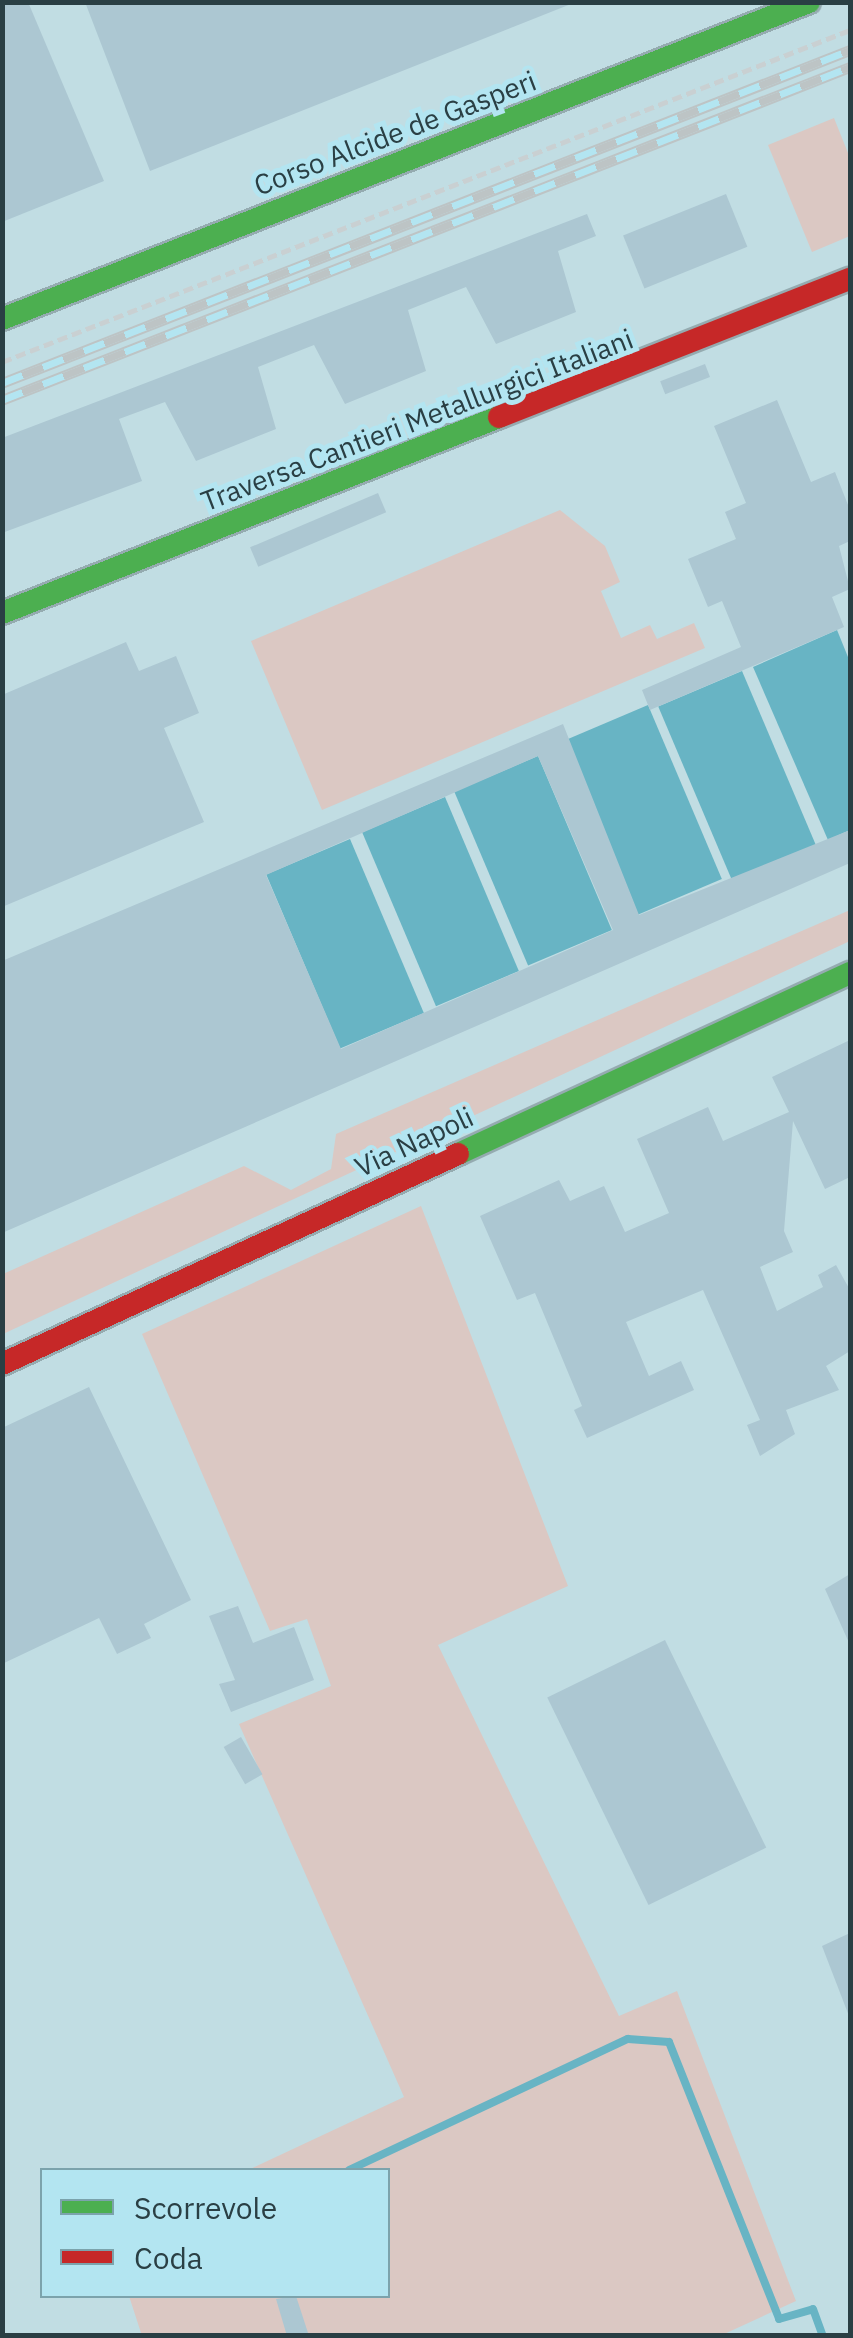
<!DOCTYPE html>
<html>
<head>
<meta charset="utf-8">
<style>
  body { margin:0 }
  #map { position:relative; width:853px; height:2338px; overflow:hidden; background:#c1dde3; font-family:"IBM Plex Sans",sans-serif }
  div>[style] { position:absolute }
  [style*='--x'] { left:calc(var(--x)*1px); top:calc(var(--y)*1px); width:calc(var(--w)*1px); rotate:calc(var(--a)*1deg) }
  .green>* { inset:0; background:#dbc8c3 }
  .water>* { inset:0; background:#68b4c4; transform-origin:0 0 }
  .stream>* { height:8px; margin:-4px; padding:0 4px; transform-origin:4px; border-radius:4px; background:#68b4c4 }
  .building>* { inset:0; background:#acc7d2; transform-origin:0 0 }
  .path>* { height:5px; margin-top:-2.5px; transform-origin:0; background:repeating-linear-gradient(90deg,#c9d0d2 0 10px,transparent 0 15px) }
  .roads { filter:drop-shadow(2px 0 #95abb0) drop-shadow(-2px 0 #95abb0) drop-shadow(0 2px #95abb0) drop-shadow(0 -2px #95abb0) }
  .fast>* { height:22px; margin:-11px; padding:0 11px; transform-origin:11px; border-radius:11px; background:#4caf50 }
  .jam>* { height:22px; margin:-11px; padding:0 11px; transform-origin:11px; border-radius:11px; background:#c62828 }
  .rail>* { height:11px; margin-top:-5.5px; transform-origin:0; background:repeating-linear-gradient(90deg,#b3e5f1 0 22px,#bdc4c5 0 44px); box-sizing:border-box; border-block:2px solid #bdc4c5 }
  span { translate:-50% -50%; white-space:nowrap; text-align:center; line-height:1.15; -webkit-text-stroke:10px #b3e5f1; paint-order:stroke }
  .street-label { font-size:28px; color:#2a3f44 }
  .frame { position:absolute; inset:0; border:5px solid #2a3f44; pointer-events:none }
  .legend { position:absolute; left:40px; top:2168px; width:350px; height:130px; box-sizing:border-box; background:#b3e5f1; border:2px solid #7ca3ac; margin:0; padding:12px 18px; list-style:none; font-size:30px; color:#2a3f44 }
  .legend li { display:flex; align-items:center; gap:20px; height:50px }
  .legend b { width:50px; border:2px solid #7ca3ac }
</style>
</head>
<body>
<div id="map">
  <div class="green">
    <div style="clip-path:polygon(834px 118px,850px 158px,850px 236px,812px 252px,768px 145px)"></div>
    <div style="clip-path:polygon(560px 510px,605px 546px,620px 582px,601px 591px,621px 638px,650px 625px,657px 639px,694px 623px,705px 648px,322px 810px,251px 641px)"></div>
    <div style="clip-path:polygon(850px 910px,850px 941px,3px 1334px,3px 1274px,244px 1166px,291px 1190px,331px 1169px,336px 1134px)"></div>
    <div style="clip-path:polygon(421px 1206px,568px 1586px,438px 1645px,619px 2016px,677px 1991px,796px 2301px,722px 2335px,142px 2336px,129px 2296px,388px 2296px,388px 2170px,248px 2170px,404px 2097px,239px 1724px,331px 1686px,307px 1619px,270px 1631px,142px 1334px)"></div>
  </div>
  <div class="water">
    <div style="clip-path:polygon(837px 630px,850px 662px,850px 830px,828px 840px,753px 667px)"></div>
    <div style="left:742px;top:671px;width:189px;height:91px;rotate:67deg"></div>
    <div style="left:648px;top:705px;width:189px;height:92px;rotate:67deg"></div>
    <div style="left:538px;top:756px;width:189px;height:91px;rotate:67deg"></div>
    <div style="left:445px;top:797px;width:189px;height:90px;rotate:67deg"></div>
    <div style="left:350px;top:839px;width:189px;height:91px;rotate:67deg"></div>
  </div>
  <div class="stream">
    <div style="--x:349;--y:2170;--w:308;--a:-25.2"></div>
    <div style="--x:628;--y:2039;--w:41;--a:4.2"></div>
    <div style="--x:669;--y:2042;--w:298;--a:68.3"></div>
    <div style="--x:779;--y:2319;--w:35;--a:-16"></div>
    <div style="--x:813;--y:2309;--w:29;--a:70"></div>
  </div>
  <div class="building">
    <div style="clip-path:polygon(2px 2px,28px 2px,104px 181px,2px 222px)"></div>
    <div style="clip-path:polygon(85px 2px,571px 2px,571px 4px,150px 171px)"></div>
    <div style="left:726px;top:194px;width:57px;height:111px;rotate:68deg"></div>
    <div style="clip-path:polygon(587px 214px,596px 236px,558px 251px,576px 312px,496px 344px,466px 287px,408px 310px,426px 371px,345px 404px,314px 345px,258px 367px,276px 429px,196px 461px,165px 402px,119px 419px,142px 481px,2px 533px,2px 438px)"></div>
    <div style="left:705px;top:364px;width:14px;height:48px;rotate:69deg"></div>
    <div style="clip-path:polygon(777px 400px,811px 482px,835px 472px,850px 510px,850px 541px,839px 546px,850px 589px,832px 597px,844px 627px,650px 710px,642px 690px,741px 647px,722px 601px,708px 607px,688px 559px,736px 539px,725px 512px,746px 503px,714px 426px)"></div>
    <div style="left:378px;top:493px;width:21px;height:139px;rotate:67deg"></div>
    <div style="clip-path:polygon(126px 642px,139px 671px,176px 656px,199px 713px,164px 728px,204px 822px,2px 907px,2px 695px)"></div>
    <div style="clip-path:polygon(evenodd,563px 724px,639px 915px,850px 830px,850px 863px,2px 1233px,2px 961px,563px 724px,538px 756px,613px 930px,341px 1049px,266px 875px,538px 756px)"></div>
    <div style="clip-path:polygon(850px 1040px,850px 1177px,825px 1189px,793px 1121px,784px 1231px,793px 1252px,760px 1267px,777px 1311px,823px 1287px,818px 1275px,836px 1265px,850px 1290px,850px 1351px,826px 1366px,839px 1390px,786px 1410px,795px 1434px,760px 1456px,747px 1425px,760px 1420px,703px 1290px,626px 1322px,649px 1376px,681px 1361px,694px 1390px,587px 1438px,574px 1410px,582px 1406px,535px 1293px,517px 1300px,480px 1216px,559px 1180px,570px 1201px,604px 1186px,625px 1232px,669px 1213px,637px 1139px,708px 1107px,723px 1141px,789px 1112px,772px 1077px)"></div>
    <div style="clip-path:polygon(89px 1387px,191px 1600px,144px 1624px,151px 1638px,117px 1654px,99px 1618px,2px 1664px,2px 1428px)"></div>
    <div style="clip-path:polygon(850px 1574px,850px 1645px,825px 1589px)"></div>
    <div style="clip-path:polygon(238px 1606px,253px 1643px,294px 1627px,314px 1680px,231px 1712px,219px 1684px,235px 1680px,209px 1616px)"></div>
    <div style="left:665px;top:1640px;width:231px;height:131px;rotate:64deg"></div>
    <div style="left:241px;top:1737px;width:43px;height:20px;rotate:60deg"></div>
    <div style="clip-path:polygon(850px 1933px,850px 2016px,849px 2016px,822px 1946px)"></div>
    <div style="clip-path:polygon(296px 2296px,309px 2336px,287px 2336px,276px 2299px)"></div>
  </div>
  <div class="path">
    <div style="--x:2;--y:362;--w:911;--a:-21.38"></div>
  </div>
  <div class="roads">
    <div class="fast">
      <div style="--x:2;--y:319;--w:867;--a:-21.45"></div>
      <div style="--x:2;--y:613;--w:534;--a:-21.52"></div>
      <div style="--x:458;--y:1154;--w:432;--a:-24.8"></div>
    </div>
    <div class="jam">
      <div style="--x:499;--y:417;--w:377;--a:-21.5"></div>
      <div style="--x:2;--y:1364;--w:502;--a:-24.73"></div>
    </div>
  </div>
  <div class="rail">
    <div style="--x:2;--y:383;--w:911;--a:-21.44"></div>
    <div style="--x:2;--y:400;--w:911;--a:-21.44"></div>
  </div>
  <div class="street-label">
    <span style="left:395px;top:133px;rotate:-21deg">Corso Alcide de Gasperi</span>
    <span style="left:417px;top:420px;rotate:-21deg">Traversa Cantieri Metallurgici Italiani</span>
    <span style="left:414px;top:1142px;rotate:-25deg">Via Napoli</span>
  </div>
  <div class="frame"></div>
  <ul class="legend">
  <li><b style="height:12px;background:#4caf50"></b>Scorrevole</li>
  <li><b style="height:12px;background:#c62828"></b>Coda</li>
  </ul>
</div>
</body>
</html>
